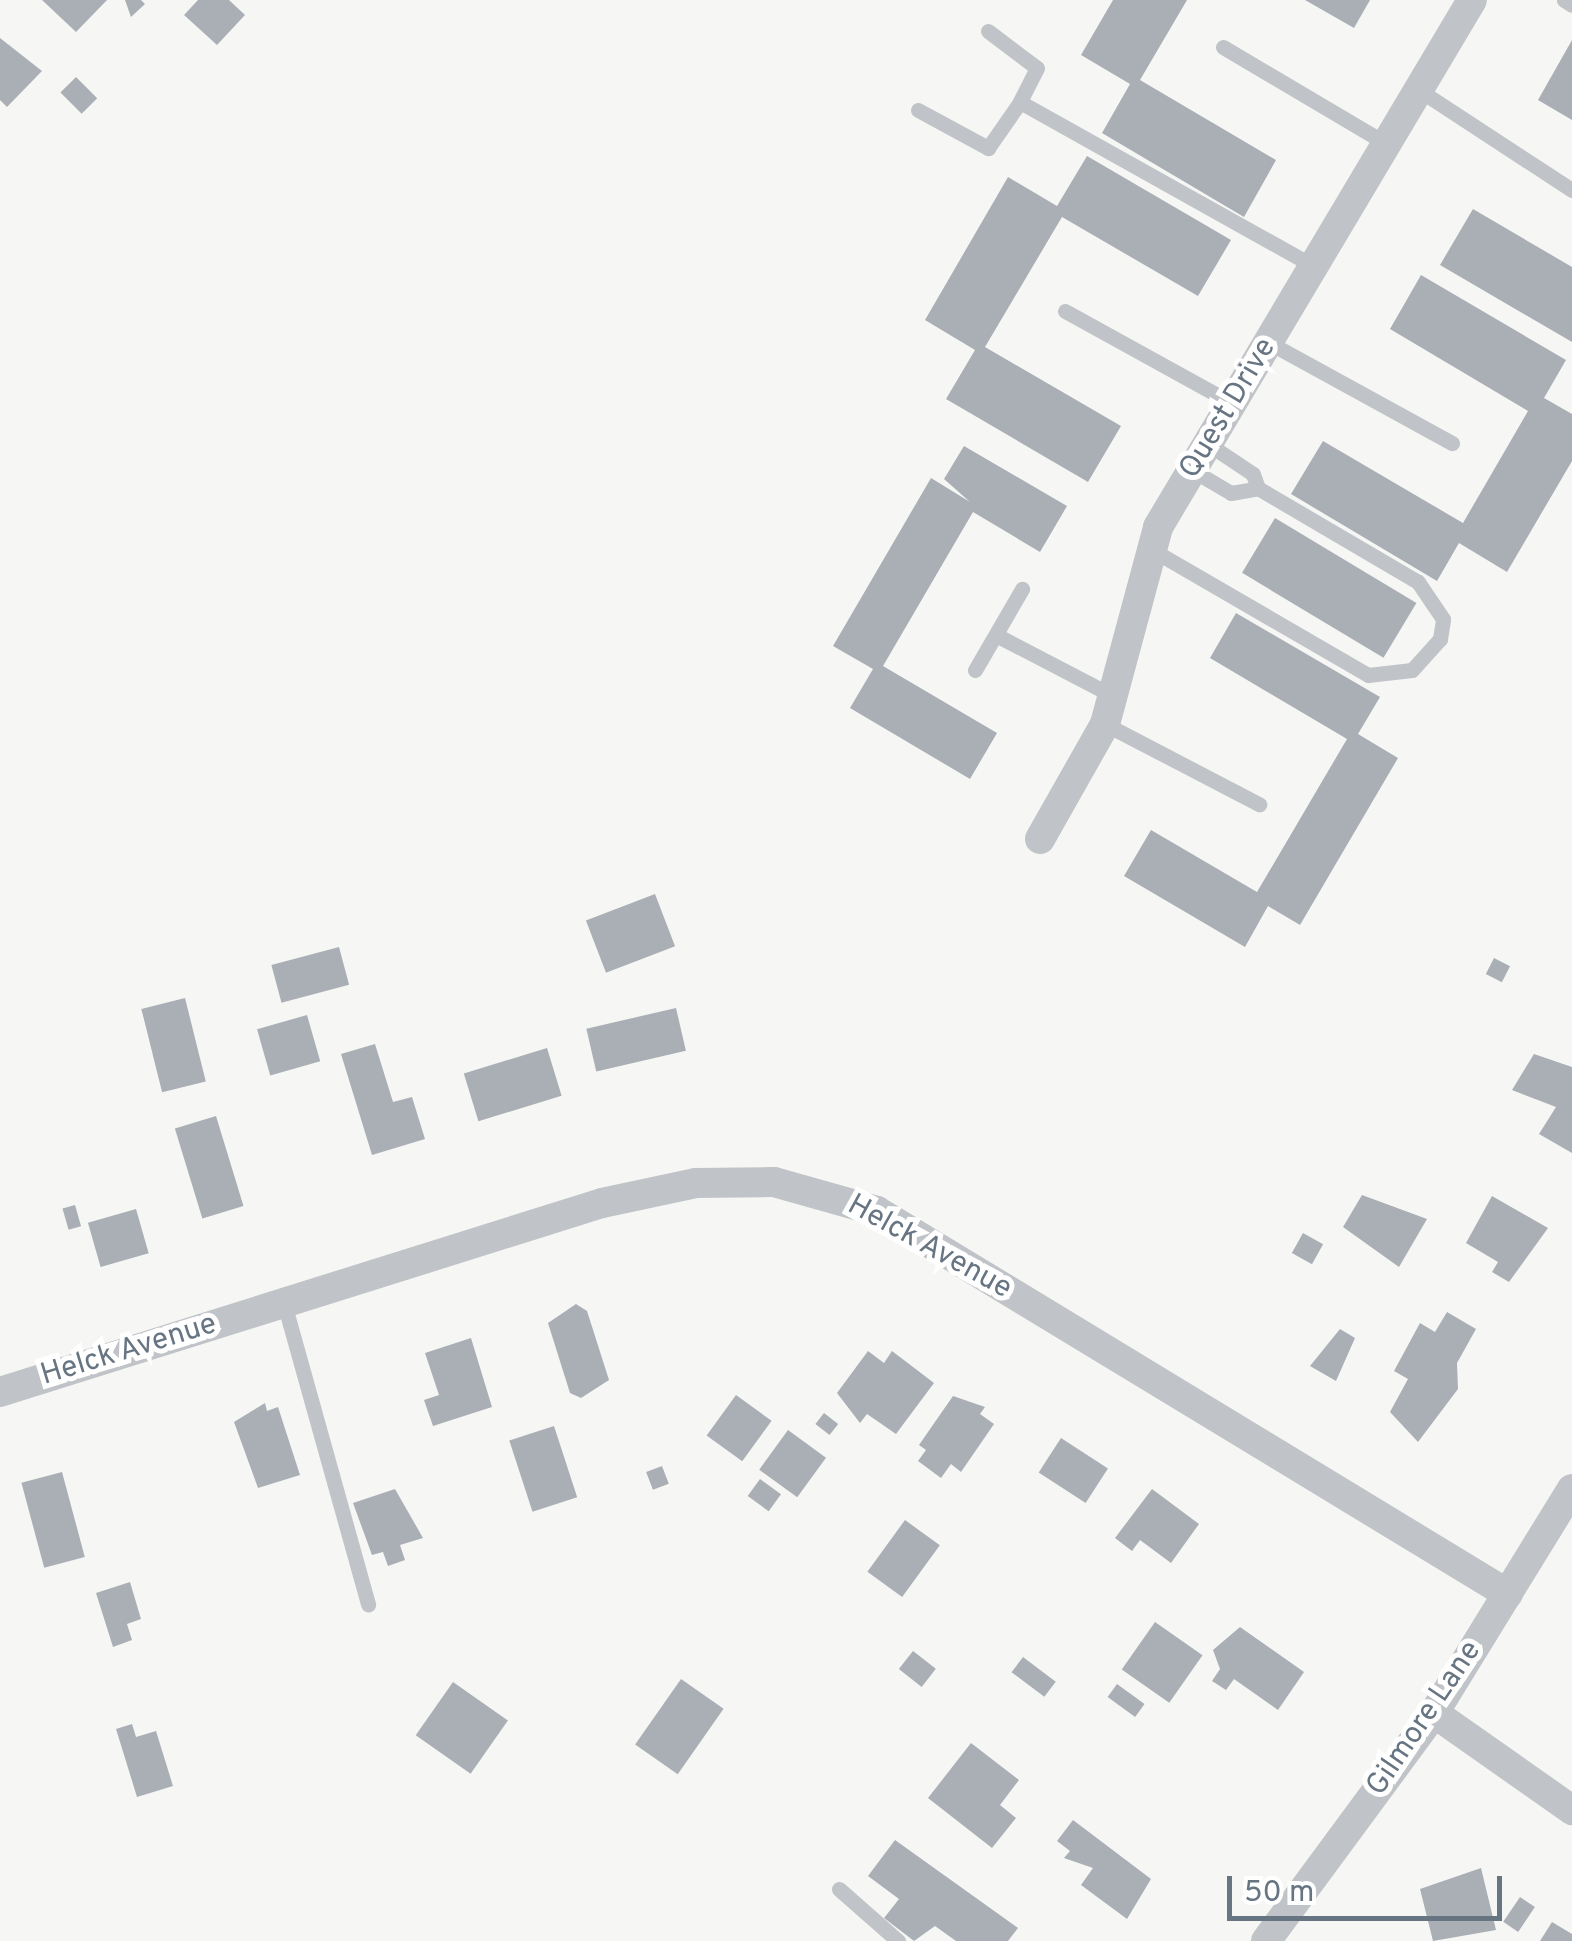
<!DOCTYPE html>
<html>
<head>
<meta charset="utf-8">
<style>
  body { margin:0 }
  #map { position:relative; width:1572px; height:1941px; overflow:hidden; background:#f6f7f4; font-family:Overpass,sans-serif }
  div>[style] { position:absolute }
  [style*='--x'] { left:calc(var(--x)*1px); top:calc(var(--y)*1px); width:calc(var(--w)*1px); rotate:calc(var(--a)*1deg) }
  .building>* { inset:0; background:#a9afb5; transform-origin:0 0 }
  .lane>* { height:15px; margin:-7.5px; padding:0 7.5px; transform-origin:7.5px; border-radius:7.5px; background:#c0c3c7 }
  .street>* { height:30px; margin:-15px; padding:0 15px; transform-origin:15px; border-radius:15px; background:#c0c3c7 }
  span { translate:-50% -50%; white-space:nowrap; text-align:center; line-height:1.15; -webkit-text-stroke:10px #fff; paint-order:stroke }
  .street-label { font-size:30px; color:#677583 }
  .scale { position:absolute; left:1227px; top:1876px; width:275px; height:45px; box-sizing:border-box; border:5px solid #677583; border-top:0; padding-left:12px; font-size:30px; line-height:35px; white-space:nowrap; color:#677583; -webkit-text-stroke:8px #fff; paint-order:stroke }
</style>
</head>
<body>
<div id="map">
  <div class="building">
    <div style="clip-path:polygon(42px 0,107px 0,76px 32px)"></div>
    <div style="clip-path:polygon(125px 0,141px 0,145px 4px,131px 17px)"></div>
    <div style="clip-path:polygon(198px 0,229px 0,245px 15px,217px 45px,184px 15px)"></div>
    <div style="clip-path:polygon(1113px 0,1187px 0,1140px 80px,1276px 160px,1244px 217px,1102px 133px,1130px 84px,1081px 55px)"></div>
    <div style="clip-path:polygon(1305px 0,1370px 0,1354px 28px)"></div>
    <div style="clip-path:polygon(0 38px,42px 71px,7px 107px,0 100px)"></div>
    <div style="clip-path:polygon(1572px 40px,1572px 120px,1538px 100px)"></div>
    <div style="left:76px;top:77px;width:30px;height:22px;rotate:45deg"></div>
    <div style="clip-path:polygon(1087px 156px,1231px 240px,1198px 296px,1062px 217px,985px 347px,1121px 426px,1088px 482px,946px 399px,975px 350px,925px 320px,1008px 177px,1057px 206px)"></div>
    <div style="clip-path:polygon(1473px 209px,1572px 267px,1572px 342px,1440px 265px)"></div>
    <div style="clip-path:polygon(1421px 275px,1566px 360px,1544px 398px,1572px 414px,1572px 461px,1507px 572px,1459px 543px,1437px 581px,1291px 494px,1323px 441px,1463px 523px,1528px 411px,1390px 329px)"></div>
    <div style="clip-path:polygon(964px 446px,1067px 506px,1040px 552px,973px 512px,883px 666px,997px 733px,970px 779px,850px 708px,873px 669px,833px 646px,931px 478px,970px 502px,944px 479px)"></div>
    <div style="left:1275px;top:518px;width:165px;height:64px;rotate:31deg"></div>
    <div style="clip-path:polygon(1236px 613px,1380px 697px,1358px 734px,1398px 758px,1300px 925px,1268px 906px,1245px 947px,1124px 876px,1151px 830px,1257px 892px,1347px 739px,1210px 658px)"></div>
    <div style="left:655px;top:894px;width:56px;height:74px;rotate:69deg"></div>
    <div style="left:339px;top:947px;width:39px;height:70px;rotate:75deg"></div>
    <div style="left:1494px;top:958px;width:18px;height:18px;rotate:27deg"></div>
    <div style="left:185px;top:998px;width:86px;height:45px;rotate:76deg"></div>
    <div style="left:676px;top:1008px;width:44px;height:92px;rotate:77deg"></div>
    <div style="left:307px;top:1015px;width:48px;height:52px;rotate:74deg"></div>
    <div style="clip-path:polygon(375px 1044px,393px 1102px,412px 1097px,425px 1139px,372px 1155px,341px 1054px)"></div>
    <div style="left:547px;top:1048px;width:50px;height:87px;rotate:73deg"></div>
    <div style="clip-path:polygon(1534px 1054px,1572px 1067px,1572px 1153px,1539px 1134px,1556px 1107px,1512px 1090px)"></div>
    <div style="left:216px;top:1116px;width:94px;height:43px;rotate:73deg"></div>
    <div style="clip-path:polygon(1362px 1195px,1427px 1219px,1399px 1267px,1343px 1227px)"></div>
    <div style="clip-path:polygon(1492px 1196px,1548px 1228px,1509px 1282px,1492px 1272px,1498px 1262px,1466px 1243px)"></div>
    <div style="left:75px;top:1205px;width:22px;height:13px;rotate:74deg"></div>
    <div style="left:136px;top:1209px;width:46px;height:50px;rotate:74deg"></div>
    <div style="left:1303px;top:1233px;width:23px;height:23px;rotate:29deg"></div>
    <div style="clip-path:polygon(576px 1304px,587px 1311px,609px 1380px,581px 1398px,570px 1393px,548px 1323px)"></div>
    <div style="clip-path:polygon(1447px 1312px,1476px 1329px,1457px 1363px,1458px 1389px,1418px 1442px,1390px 1412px,1408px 1379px,1394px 1371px,1420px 1323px,1435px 1332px)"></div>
    <div style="clip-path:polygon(1340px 1329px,1355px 1338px,1336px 1381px,1310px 1366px)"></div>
    <div style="clip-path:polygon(471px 1338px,492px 1407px,433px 1426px,424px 1400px,439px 1395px,425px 1353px)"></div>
    <div style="clip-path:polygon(868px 1351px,884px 1363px,892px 1351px,934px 1383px,896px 1434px,867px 1414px,860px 1423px,837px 1393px)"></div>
    <div style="left:736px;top:1395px;width:44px;height:50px;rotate:36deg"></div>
    <div style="clip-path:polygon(953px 1396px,985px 1407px,980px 1414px,994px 1424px,961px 1472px,951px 1464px,941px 1478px,918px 1461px,926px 1450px,919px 1445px)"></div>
    <div style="clip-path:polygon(265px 1403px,267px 1411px,278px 1407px,300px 1475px,258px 1488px,234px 1422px)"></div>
    <div style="left:824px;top:1413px;width:18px;height:14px;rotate:38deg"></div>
    <div style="left:554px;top:1426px;width:75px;height:47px;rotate:72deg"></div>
    <div style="left:788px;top:1430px;width:47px;height:49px;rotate:36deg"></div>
    <div style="left:1061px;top:1438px;width:56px;height:41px;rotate:33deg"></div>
    <div style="left:662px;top:1466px;width:19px;height:17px;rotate:69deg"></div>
    <div style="left:62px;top:1472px;width:88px;height:42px;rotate:75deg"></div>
    <div style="left:760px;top:1479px;width:26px;height:21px;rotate:36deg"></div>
    <div style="clip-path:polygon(395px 1489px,423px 1538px,400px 1545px,405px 1560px,388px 1566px,383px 1552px,372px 1555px,353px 1503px)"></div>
    <div style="clip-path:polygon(1152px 1489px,1199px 1524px,1171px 1563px,1140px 1540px,1132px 1551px,1115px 1538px)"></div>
    <div style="left:905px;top:1520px;width:43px;height:64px;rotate:36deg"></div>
    <div style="clip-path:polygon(130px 1582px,141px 1619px,127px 1624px,132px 1640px,113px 1647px,96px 1593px)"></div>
    <div style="left:1155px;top:1622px;width:58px;height:58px;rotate:35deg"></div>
    <div style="clip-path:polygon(1240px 1627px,1304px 1672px,1278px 1710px,1234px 1679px,1226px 1690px,1212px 1681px,1220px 1669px,1213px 1650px)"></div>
    <div style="left:913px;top:1651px;width:29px;height:23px;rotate:38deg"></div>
    <div style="left:1023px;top:1657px;width:41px;height:19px;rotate:37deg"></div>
    <div style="left:681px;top:1679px;width:52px;height:80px;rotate:35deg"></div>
    <div style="left:453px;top:1682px;width:67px;height:65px;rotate:35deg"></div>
    <div style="left:1117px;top:1684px;width:34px;height:16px;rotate:36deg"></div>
    <div style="clip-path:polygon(132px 1724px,136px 1737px,156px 1731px,173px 1786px,137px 1797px,116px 1729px)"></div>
    <div style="clip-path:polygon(971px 1743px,1019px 1780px,1000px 1805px,1016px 1818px,992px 1848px,928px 1798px)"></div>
    <div style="clip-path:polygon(1073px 1820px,1151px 1879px,1127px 1919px,1081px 1885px,1093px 1868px,1064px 1858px,1070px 1851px,1057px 1841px)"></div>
    <div style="clip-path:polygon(895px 1840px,1018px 1928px,1008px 1941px,956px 1941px,935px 1926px,914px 1941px,884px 1918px,899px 1899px,868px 1876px)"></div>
    <div style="clip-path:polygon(1481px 1868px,1496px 1930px,1433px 1941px,1420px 1889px)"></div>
    <div style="left:1520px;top:1897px;width:18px;height:30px;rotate:34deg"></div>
    <div style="clip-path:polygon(1552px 1922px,1572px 1934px,1572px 1941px,1540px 1941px)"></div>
  </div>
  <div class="lane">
    <div style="--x:1564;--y:0;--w:9;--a:32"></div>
    <div style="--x:988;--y:31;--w:61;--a:37.1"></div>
    <div style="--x:1037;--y:68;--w:38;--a:117"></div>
    <div style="--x:1223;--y:47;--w:191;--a:30.6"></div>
    <div style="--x:1419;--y:90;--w:183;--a:33.2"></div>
    <div style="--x:918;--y:110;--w:80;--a:28.5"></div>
    <div style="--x:988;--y:148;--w:56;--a:-55.2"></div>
    <div style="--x:1020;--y:102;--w:337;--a:29.2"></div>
    <div style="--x:1065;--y:311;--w:191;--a:28.9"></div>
    <div style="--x:1268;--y:342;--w:210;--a:28.8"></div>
    <div style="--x:1192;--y:470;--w:45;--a:30.5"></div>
    <div style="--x:1231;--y:493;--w:27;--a:-10"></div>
    <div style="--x:1149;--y:548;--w:253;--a:30.1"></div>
    <div style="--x:1368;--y:675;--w:44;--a:-6.5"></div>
    <div style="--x:1412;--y:670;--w:42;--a:-47.9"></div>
    <div style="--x:1440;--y:639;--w:20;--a:-81"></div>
    <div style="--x:1443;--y:619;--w:45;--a:-124"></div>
    <div style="--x:1418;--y:582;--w:186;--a:-149.6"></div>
    <div style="--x:1258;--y:488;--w:15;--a:-110"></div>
    <div style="--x:1253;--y:474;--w:54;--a:-146.3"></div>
    <div style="--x:996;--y:635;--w:134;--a:27.5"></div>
    <div style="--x:975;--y:670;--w:94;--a:-59.9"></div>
    <div style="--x:1105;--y:724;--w:174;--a:27.5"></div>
    <div style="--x:284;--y:1303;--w:313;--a:74.4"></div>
    <div style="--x:839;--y:1889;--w:79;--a:41.4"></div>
  </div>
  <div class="street">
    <div style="--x:1040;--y:839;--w:132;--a:-60.5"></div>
    <div style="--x:1105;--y:724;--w:204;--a:-74.9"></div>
    <div style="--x:1158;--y:527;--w:613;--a:-59.21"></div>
    <div style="--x:0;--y:1392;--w:631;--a:-17.43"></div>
    <div style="--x:602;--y:1203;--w:96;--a:-12"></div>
    <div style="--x:696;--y:1183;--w:78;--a:-0.7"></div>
    <div style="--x:774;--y:1182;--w:107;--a:15.7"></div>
    <div style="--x:877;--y:1211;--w:738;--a:31.26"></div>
    <div style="--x:1434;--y:1713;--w:169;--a:35.1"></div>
    <div style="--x:1266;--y:1941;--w:283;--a:-53.6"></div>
    <div style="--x:1434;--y:1713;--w:263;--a:-58.4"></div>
  </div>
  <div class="street-label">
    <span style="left:1229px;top:409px;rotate:-59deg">Quest Drive</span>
    <span style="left:929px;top:1248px;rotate:29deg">Helck Avenue</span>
    <span style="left:129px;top:1351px;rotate:-17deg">Helck Avenue</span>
    <span style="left:1425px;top:1719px;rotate:-56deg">Gilmore Lane</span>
  </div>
  <div class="scale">50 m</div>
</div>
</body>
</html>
